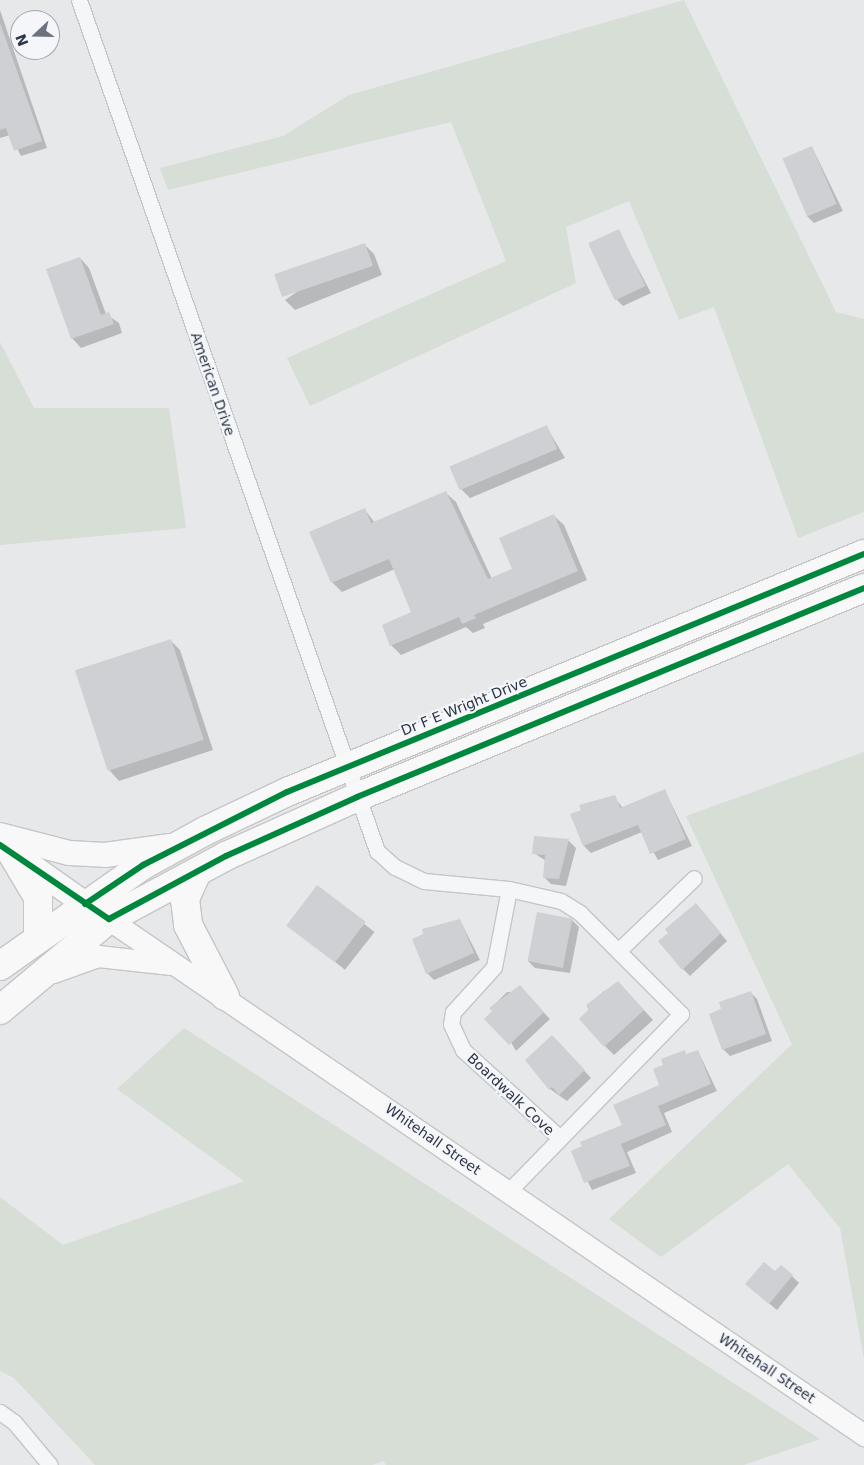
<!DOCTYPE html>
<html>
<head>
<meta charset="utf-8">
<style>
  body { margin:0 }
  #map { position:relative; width:864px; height:1465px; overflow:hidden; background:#e6e8ea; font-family:"DejaVu Sans",sans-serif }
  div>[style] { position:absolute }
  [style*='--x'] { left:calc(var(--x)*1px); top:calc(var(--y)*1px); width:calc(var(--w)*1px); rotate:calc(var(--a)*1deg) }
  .green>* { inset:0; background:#d6ded6 }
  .shadow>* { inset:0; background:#0003; transform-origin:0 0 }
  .building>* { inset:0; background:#ced0d3; transform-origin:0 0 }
  .roads { filter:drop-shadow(1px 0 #c4c6c8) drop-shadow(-1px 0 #c4c6c8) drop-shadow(0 1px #c4c6c8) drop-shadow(0 -1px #c4c6c8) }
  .street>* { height:15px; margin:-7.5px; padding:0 7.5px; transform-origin:7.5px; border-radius:7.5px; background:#f5f6f7 }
  .secondary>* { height:21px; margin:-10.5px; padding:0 10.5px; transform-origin:10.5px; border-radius:10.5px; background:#f8f8f8 }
  .primary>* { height:24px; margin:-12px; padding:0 12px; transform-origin:12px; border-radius:12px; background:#f8f8f8 }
  .highway>* { height:28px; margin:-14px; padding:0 14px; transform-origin:14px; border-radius:14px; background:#f8f8f8 }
  .cycleway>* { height:6px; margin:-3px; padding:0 3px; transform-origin:3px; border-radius:3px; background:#00873e }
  span { translate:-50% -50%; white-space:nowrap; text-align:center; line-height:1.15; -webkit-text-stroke:4.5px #f4f6f9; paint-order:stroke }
  .street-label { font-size:14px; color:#2b3445 }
  .north { position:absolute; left:10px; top:10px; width:50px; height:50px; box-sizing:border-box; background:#f4f6f9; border:1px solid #a4a8b1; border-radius:50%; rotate:249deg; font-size:14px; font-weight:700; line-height:20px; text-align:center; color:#2b3445 }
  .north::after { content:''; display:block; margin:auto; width:18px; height:22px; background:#6c737f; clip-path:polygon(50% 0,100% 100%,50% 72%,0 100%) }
</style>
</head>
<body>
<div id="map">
  <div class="green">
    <div style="clip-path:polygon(684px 0,836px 312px,864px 319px,864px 512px,798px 538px,714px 307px,679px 320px,629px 201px,566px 227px,576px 283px,310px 406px,287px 358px,506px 261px,451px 122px,168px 190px,160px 168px,283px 136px,349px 95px)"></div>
    <div style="clip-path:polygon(0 342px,34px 408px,169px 408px,186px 528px,0 545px)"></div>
    <div style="clip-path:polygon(864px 752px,864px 1359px,840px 1228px,788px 1164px,661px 1257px,609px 1219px,792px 1044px,686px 816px)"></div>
    <div style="clip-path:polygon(184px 1028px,820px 1439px,744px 1465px,386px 1465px,384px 1461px,372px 1465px,95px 1465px,14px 1378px,0 1371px,0 1197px,63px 1245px,244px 1181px,117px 1089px)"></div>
  </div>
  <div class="shadow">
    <div style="clip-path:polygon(0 10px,47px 148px,21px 156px,10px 135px,0 138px)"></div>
    <div style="clip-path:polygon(812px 147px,843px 211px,814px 223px,807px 216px)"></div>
    <div style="clip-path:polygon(618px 231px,651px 293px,623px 306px,616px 299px)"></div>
    <div style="clip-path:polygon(365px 245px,374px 254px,382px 275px,295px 310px,285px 300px)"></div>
    <div style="clip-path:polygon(80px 258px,89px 268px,106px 314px,119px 323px,122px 333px,81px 348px,72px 338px)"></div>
    <div style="clip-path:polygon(546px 426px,565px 458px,470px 498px,460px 488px)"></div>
    <div style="clip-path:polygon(446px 493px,456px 502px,492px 579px,514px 570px,554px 516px,564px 525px,587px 580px,483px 624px,485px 628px,473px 633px,466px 627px,401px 655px,391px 645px,413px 613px,395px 569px,342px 592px,332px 582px,365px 510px,375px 523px)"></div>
    <div style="clip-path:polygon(170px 640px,180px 650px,213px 750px,119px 781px,110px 771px)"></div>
    <div style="clip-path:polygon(665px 791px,692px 846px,658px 860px,642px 832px,591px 853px,584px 846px,571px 815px,614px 797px,623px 808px)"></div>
    <div style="clip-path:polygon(535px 837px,569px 841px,576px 848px,566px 886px,551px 884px,544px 877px,546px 861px,534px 853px)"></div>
    <div style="left:317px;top:887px;width:73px;height:48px;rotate:38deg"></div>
    <div style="clip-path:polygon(696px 905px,727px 941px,690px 976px,683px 969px)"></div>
    <div style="clip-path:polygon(460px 920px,480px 960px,434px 980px,427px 973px)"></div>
    <div style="clip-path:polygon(572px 920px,579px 927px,570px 973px,535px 968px,528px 961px)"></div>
    <div style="clip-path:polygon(604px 991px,627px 992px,653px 1020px,614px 1055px,605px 1046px,587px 1006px)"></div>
    <div style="clip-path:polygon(507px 992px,526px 994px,550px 1019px,516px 1051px,491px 1008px)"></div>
    <div style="clip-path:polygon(750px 992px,757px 999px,772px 1041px,730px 1056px,723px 1049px,723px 1010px)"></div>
    <div style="clip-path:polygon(559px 1043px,591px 1078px,567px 1101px,550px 1089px,527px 1060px)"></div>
    <div style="clip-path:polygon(698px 1051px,717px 1091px,664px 1113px,672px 1132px,627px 1152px,636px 1173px,592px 1190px,573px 1152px,624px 1126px)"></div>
    <div style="clip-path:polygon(776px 1273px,792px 1276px,799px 1283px,777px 1310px,754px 1291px)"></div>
  </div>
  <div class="building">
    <div style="clip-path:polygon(0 23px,42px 141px,14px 151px,6px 128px,0 130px)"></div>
    <div style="left:812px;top:146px;width:63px;height:32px;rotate:67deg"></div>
    <div style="left:619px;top:229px;width:63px;height:34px;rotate:65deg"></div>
    <div style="left:365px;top:243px;width:24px;height:96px;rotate:71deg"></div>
    <div style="clip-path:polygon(80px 257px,101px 315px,109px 312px,114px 324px,71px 339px,46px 269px)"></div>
    <div style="left:547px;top:425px;width:26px;height:106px;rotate:67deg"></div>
    <div style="clip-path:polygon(446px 491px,488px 579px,512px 569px,499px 538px,554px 514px,578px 571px,474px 615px,476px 618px,462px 624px,459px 617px,390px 646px,382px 625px,411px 612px,389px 559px,331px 583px,309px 532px,365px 508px,371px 523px)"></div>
    <div style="left:171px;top:639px;width:106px;height:101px;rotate:72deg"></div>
    <div style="clip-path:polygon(665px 789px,686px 839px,650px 854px,638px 825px,583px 846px,570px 814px,581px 810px,579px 805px,615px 795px,620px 808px)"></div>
    <div style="clip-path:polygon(534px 836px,569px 839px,559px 879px,543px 878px,545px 855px,532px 854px)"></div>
    <div style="left:317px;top:885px;width:61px;height:51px;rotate:37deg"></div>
    <div style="clip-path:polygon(696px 903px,721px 933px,682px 970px,658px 941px,668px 933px,665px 929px)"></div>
    <div style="left:537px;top:912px;width:36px;height:50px;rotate:11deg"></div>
    <div style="clip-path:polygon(460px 919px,474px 953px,426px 974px,412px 939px,423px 934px,422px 929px)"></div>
    <div style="clip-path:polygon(618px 981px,644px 1010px,604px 1047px,579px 1019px,589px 1009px,586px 1005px)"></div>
    <div style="clip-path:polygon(520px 985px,544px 1012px,509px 1045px,484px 1019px,492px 1011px,489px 1008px)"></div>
    <div style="clip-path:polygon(751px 991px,766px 1034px,722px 1050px,709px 1014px,721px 1009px,719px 1002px)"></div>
    <div style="clip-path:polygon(552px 1035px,585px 1070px,559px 1095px,552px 1087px,549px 1090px,525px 1060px)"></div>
    <div style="clip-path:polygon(685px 1050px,686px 1054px,698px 1050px,711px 1084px,658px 1106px,666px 1125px,621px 1144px,630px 1166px,584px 1183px,571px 1151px,582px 1146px,580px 1142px,622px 1125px,613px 1105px,659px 1085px,653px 1069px,663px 1065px,661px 1059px)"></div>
    <div style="clip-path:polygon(764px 1262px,775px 1271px,781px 1265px,793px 1275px,769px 1304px,745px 1284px)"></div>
  </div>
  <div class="roads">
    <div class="street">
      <div style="--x:79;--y:0;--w:902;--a:70.7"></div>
      <div style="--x:377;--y:851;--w:24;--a:42"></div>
      <div style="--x:395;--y:867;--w:32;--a:26"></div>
      <div style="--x:424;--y:881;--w:85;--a:5.4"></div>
      <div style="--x:509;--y:889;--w:53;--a:13"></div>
      <div style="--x:561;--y:901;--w:22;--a:32"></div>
      <div style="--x:580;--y:913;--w:143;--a:45"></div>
      <div style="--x:681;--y:1014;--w:247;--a:134.2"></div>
      <div style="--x:509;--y:889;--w:79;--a:100.9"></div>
      <div style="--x:494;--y:967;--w:61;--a:132.3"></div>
      <div style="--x:453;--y:1012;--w:12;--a:99"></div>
      <div style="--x:451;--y:1024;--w:29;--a:65"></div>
      <div style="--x:463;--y:1050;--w:131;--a:42.2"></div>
      <div style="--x:618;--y:951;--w:105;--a:-43.8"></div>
      <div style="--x:0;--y:1412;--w:17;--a:36"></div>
      <div style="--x:14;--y:1422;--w:56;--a:50.1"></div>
    </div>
    <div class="secondary">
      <div style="--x:98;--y:912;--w:928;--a:34.32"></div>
      <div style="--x:53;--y:972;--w:48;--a:-19.6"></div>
      <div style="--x:98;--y:956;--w:71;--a:6.4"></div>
    </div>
    <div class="primary">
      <div style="--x:0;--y:835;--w:71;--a:14.6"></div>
      <div style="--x:69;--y:853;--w:36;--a:3"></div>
      <div style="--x:105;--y:855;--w:66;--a:-7.9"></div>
      <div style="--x:9;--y:850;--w:93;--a:35.4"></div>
    </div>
    <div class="highway">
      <div style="--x:10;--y:850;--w:55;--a:59.2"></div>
      <div style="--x:38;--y:897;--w:39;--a:90"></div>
      <div style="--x:197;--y:872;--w:30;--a:114"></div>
      <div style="--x:185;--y:899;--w:26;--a:83"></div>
      <div style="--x:188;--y:925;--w:80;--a:62.5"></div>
      <div style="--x:0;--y:966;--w:175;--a:-35.2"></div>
      <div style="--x:143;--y:865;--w:71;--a:-28.7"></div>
      <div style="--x:205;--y:831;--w:91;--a:-25.4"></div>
      <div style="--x:287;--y:792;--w:624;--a:-22.42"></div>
      <div style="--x:0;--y:1010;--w:142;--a:-39.9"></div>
      <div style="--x:109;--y:919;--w:133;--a:-28.3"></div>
      <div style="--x:226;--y:856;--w:144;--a:-24.2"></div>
      <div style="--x:357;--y:797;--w:548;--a:-22.4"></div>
    </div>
  </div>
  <div class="cycleway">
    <div style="--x:0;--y:845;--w:132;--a:34.2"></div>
    <div style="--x:109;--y:919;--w:133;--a:-28.3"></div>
    <div style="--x:226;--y:856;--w:144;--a:-24.2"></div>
    <div style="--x:357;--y:797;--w:548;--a:-22.4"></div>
    <div style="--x:85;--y:904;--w:70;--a:-33.9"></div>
    <div style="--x:143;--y:865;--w:161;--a:-26.9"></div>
    <div style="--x:287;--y:792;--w:624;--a:-22.42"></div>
  </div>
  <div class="street-label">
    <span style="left:213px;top:384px;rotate:71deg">American Drive</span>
    <span style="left:464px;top:706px;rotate:-22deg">Dr F E Wright Drive</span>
    <span style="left:511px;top:1094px;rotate:43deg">Boardwalk Cove</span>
    <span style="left:433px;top:1139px;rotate:35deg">Whitehall Street</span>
    <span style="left:767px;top:1368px;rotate:34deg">Whitehall Street</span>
  </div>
  <div class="north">N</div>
</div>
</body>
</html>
